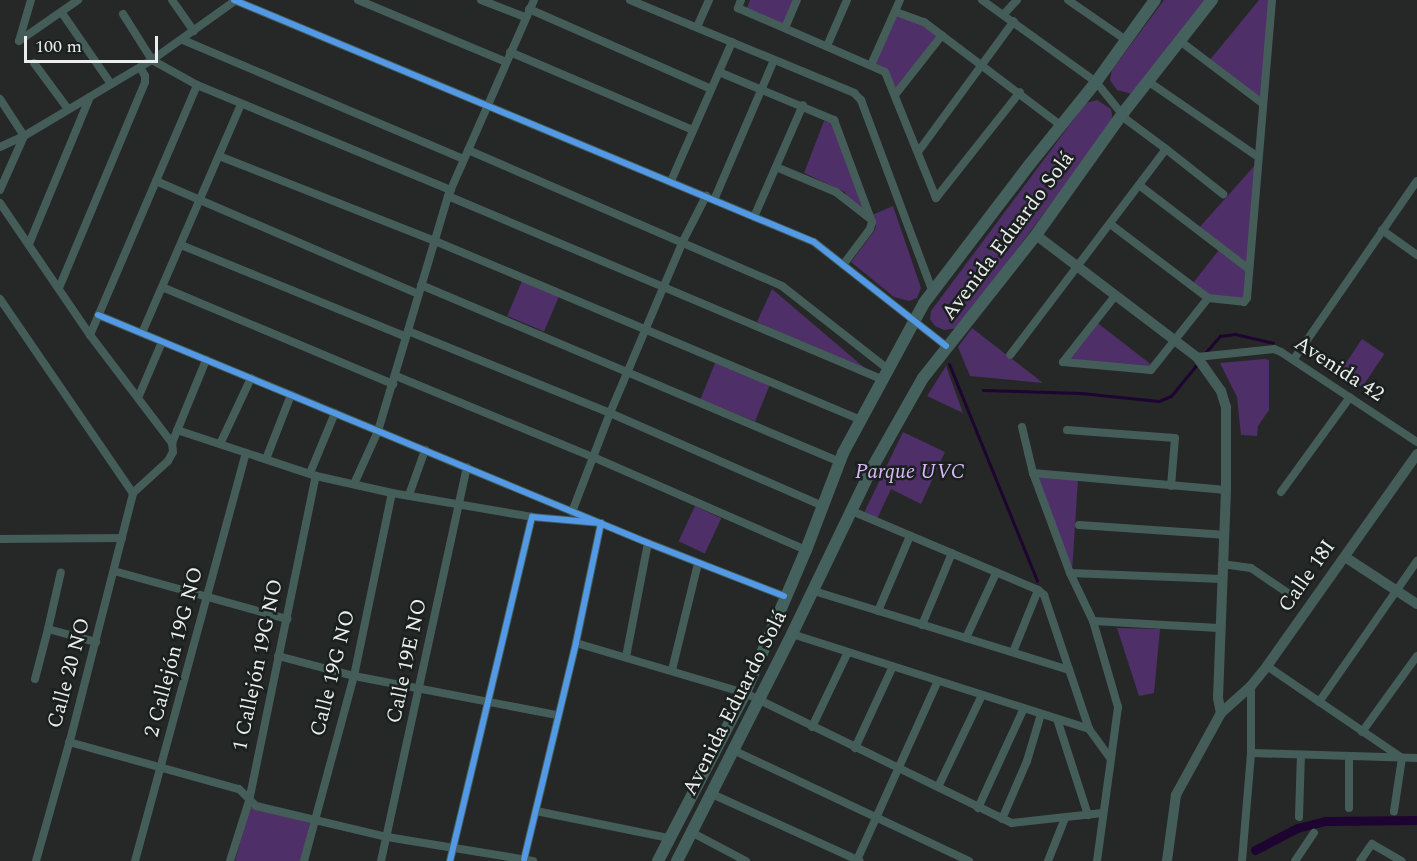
<!DOCTYPE html>
<html>
<head>
<meta charset="utf-8">
<style>
  body { margin:0 }
  #map { position:relative; width:1417px; height:861px; overflow:hidden; background:#252827; font-family:Spectral,serif }
  div>[style] { position:absolute }
  [style*='--x'] { left:calc(var(--x)*1px); top:calc(var(--y)*1px); width:calc(var(--w)*1px); rotate:calc(var(--a)*1deg) }
  .green>* { inset:0; background:#4f2f67; transform-origin:0 0 }
  .stream>* { height:3px; margin:-1.5px; padding:0 1.5px; transform-origin:1.5px; border-radius:1.5px; background:#1e0430 }
  .canal>* { height:9px; margin:-4.5px; padding:0 4.5px; transform-origin:4.5px; border-radius:4.5px; background:#1e0430 }
  .minor>* { height:8px; margin:-4px; padding:0 4px; transform-origin:4px; border-radius:4px; background:#445d59 }
  .tertiary>* { height:10px; margin:-5px; padding:0 5px; transform-origin:5px; border-radius:5px; background:#445d59 }
  .secondary>* { height:12px; margin:-6px; padding:0 6px; transform-origin:6px; border-radius:6px; background:#44615d }
  .cycleway>* { height:6px; margin:-3px; padding:0 3px; transform-origin:3px; border-radius:3px; background:#5399e6 }
  span { translate:-50% -50%; white-space:nowrap; text-align:center; line-height:1.15; -webkit-text-stroke:5px #1a201e; paint-order:stroke }
  .street-label { font-size:21px; color:#eaeeed }
  .park-label { font-size:21px; color:#dab9f8; font-style:italic }
  .scale { position:absolute; left:24px; top:36px; width:134px; height:27px; box-sizing:border-box; border:3px solid #eaeeed; border-top:0; padding-left:8px; font-size:18px; line-height:21px; white-space:nowrap; color:#eaeeed; -webkit-text-stroke:4px #1a201e; paint-order:stroke }
</style>
</head>
<body>
<div id="map">
  <div class="green">
    <div style="clip-path:polygon(750px 0,794px 0,784px 24px,747px 8px)"></div>
    <div style="clip-path:polygon(1164px 0,1207px 0,1132px 94px,1117px 90px,1110px 80px,1112px 70px)"></div>
    <div style="clip-path:polygon(1259px 0,1270px 0,1260px 101px,1209px 61px)"></div>
    <div style="clip-path:polygon(896px 15px,922px 24px,937px 35px,896px 90px,875px 64px)"></div>
    <div style="clip-path:polygon(1097px 100px,1111px 109px,1113px 121px,958px 328px,944px 330px,935px 326px,930px 319px,931px 311px,1086px 103px)"></div>
    <div style="clip-path:polygon(824px 121px,833px 123px,864px 209px,848px 199px,845px 192px,804px 173px)"></div>
    <div style="clip-path:polygon(1256px 164px,1245px 300px,1209px 295px,1193px 283px,1222px 246px,1198px 229px)"></div>
    <div style="clip-path:polygon(893px 206px,921px 288px,917px 298px,909px 301px,894px 297px,851px 262px,875px 230px,876px 225px,872px 215px)"></div>
    <div style="left:522px;top:281px;width:40px;height:38px;rotate:23deg"></div>
    <div style="clip-path:polygon(772px 289px,866px 369px,757px 322px)"></div>
    <div style="clip-path:polygon(1095px 321px,1153px 366px,1151px 369px,1065px 360px)"></div>
    <div style="clip-path:polygon(972px 328px,1043px 383px,970px 376px,958px 347px)"></div>
    <div style="left:1362px;top:339px;width:27px;height:40px;rotate:34deg"></div>
    <div style="clip-path:polygon(1265px 359px,1269px 360px,1269px 410px,1258px 426px,1257px 436px,1241px 435px,1237px 397px,1220px 363px)"></div>
    <div style="left:715px;top:363px;width:59px;height:39px;rotate:22deg"></div>
    <div style="clip-path:polygon(946px 366px,963px 413px,927px 396px)"></div>
    <div style="clip-path:polygon(903px 432px,945px 452px,921px 504px,891px 489px,877px 519px,864px 513px)"></div>
    <div style="clip-path:polygon(1038px 476px,1078px 480px,1072px 571px)"></div>
    <div style="left:695px;top:506px;width:29px;height:39px;rotate:25deg"></div>
    <div style="clip-path:polygon(1117px 628px,1160px 629px,1154px 693px,1139px 696px)"></div>
    <div style="clip-path:polygon(250px 807px,310px 823px,301px 861px,235px 861px)"></div>
  </div>
  <div class="stream">
    <div style="--x:1205;--y:353;--w:23;--a:-49"></div>
    <div style="--x:1220;--y:336;--w:15;--a:-8"></div>
    <div style="--x:1235;--y:334;--w:39;--a:13"></div>
    <div style="--x:949;--y:364;--w:234;--a:67.9"></div>
    <div style="--x:983;--y:390;--w:98;--a:1.8"></div>
    <div style="--x:1081;--y:393;--w:78;--a:5.9"></div>
    <div style="--x:1159;--y:401;--w:13;--a:-23"></div>
    <div style="--x:1171;--y:396;--w:43;--a:-50.7"></div>
  </div>
  <div class="canal">
    <div style="--x:1255;--y:850;--w:47;--a:-27.6"></div>
    <div style="--x:1297;--y:828;--w:30;--a:-14"></div>
    <div style="--x:1326;--y:821;--w:91;--a:-0.6"></div>
  </div>
  <div class="minor">
    <div style="--x:172;--y:0;--w:38;--a:55"></div>
    <div style="--x:234;--y:0;--w:628;--a:22.65"></div>
    <div style="--x:814;--y:242;--w:168;--a:38.2"></div>
    <div style="--x:358;--y:0;--w:160;--a:22.7"></div>
    <div style="--x:481;--y:0;--w:47;--a:21.1"></div>
    <div style="--x:630;--y:0;--w:243;--a:22.5"></div>
    <div style="--x:854;--y:93;--w:10;--a:45"></div>
    <div style="--x:861;--y:100;--w:203;--a:69.5"></div>
    <div style="--x:741;--y:0;--w:9;--a:111"></div>
    <div style="--x:738;--y:8;--w:160;--a:23.5"></div>
    <div style="--x:885;--y:72;--w:136;--a:68"></div>
    <div style="--x:936;--y:198;--w:135;--a:-51.6"></div>
    <div style="--x:982;--y:0;--w:140;--a:35.7"></div>
    <div style="--x:1096;--y:82;--w:49;--a:50.8"></div>
    <div style="--x:1127;--y:120;--w:49;--a:36.6"></div>
    <div style="--x:1166;--y:149;--w:258;--a:127.1"></div>
    <div style="--x:1068;--y:0;--w:70;--a:34.6"></div>
    <div style="--x:529;--y:9;--w:199;--a:23.7"></div>
    <div style="--x:896;--y:12;--w:30;--a:20"></div>
    <div style="--x:924;--y:22;--w:171;--a:37.1"></div>
    <div style="--x:62;--y:13;--w:86;--a:55.4"></div>
    <div style="--x:123;--y:14;--w:54;--a:57.8"></div>
    <div style="--x:152;--y:60;--w:103;--a:-35.5"></div>
    <div style="--x:1004;--y:14;--w:19;--a:-47"></div>
    <div style="--x:697;--y:27;--w:30;--a:-66"></div>
    <div style="--x:785;--y:28;--w:30;--a:-67"></div>
    <div style="--x:183;--y:40;--w:305;--a:23"></div>
    <div style="--x:19;--y:41;--w:72;--a:-34.8"></div>
    <div style="--x:19;--y:41;--w:43;--a:-73.7"></div>
    <div style="--x:1180;--y:41;--w:103;--a:37.1"></div>
    <div style="--x:827;--y:46;--w:50;--a:-66.5"></div>
    <div style="--x:510;--y:52;--w:199;--a:23.1"></div>
    <div style="--x:34;--y:63;--w:57;--a:53.5"></div>
    <div style="--x:871;--y:65;--w:71;--a:-66"></div>
    <div style="--x:719;--y:72;--w:125;--a:22.7"></div>
    <div style="--x:834;--y:120;--w:109;--a:69.6"></div>
    <div style="--x:872;--y:222;--w:7;--a:106"></div>
    <div style="--x:870;--y:229;--w:45;--a:126.9"></div>
    <div style="--x:1149;--y:82;--w:132;--a:34.5"></div>
    <div style="--x:895;--y:95;--w:76;--a:-51.9"></div>
    <div style="--x:0;--y:99;--w:44;--a:57"></div>
    <div style="--x:24;--y:136;--w:59;--a:114"></div>
    <div style="--x:0;--y:147;--w:26;--a:-25"></div>
    <div style="--x:24;--y:136;--w:149;--a:-30.7"></div>
    <div style="--x:152;--y:60;--w:51;--a:29.1"></div>
    <div style="--x:197;--y:85;--w:275;--a:22.5"></div>
    <div style="--x:1166;--y:149;--w:73;--a:38.3"></div>
    <div style="--x:468;--y:150;--w:342;--a:23.4"></div>
    <div style="--x:782;--y:286;--w:135;--a:38.1"></div>
    <div style="--x:918;--y:152;--w:162;--a:-53.8"></div>
    <div style="--x:219;--y:156;--w:232;--a:21.5"></div>
    <div style="--x:435;--y:241;--w:461;--a:22.8"></div>
    <div style="--x:776;--y:167;--w:65;--a:22.6"></div>
    <div style="--x:836;--y:192;--w:42;--a:38.2"></div>
    <div style="--x:156;--y:181;--w:286;--a:23.3"></div>
    <div style="--x:671;--y:181;--w:152;--a:-66.3"></div>
    <div style="--x:1139;--y:185;--w:138;--a:37.4"></div>
    <div style="--x:448;--y:196;--w:471;--a:22.9"></div>
    <div style="--x:714;--y:200;--w:152;--a:-66.8"></div>
    <div style="--x:0;--y:203;--w:160;--a:55.7"></div>
    <div style="--x:90;--y:335;--w:136;--a:52.8"></div>
    <div style="--x:754;--y:217;--w:122;--a:-66.4"></div>
    <div style="--x:1382;--y:230;--w:43;--a:35.5"></div>
    <div style="--x:29;--y:244;--w:159;--a:-67.5"></div>
    <div style="--x:181;--y:245;--w:243;--a:22.2"></div>
    <div style="--x:421;--y:285;--w:455;--a:22.9"></div>
    <div style="--x:162;--y:287;--w:251;--a:22.8"></div>
    <div style="--x:59;--y:288;--w:223;--a:-67.3"></div>
    <div style="--x:145;--y:82;--w:6;--a:-90"></div>
    <div style="--x:145;--y:76;--w:10;--a:-119"></div>
    <div style="--x:1208;--y:298;--w:36;--a:6"></div>
    <div style="--x:1244;--y:302;--w:5;--a:-53"></div>
    <div style="--x:1247;--y:298;--w:299;--a:-85.2"></div>
    <div style="--x:0;--y:299;--w:235;--a:55.6"></div>
    <div style="--x:98;--y:315;--w:595;--a:22.52"></div>
    <div style="--x:648;--y:543;--w:146;--a:21.3"></div>
    <div style="--x:408;--y:331;--w:218;--a:22.1"></div>
    <div style="--x:610;--y:413;--w:232;--a:23.6"></div>
    <div style="--x:142;--y:333;--w:249;--a:-66.6"></div>
    <div style="--x:90;--y:335;--w:272;--a:-66.8"></div>
    <div style="--x:1197;--y:357;--w:77;--a:-5.9"></div>
    <div style="--x:1274;--y:349;--w:8;--a:23"></div>
    <div style="--x:1281;--y:352;--w:163;--a:33.5"></div>
    <div style="--x:1294;--y:359;--w:216;--a:-55.4"></div>
    <div style="--x:1063;--y:362;--w:88;--a:5.2"></div>
    <div style="--x:1151;--y:370;--w:92;--a:-51.6"></div>
    <div style="--x:1208;--y:298;--w:123;--a:-142.9"></div>
    <div style="--x:1063;--y:362;--w:84;--a:-51.8"></div>
    <div style="--x:396;--y:376;--w:213;--a:22.4"></div>
    <div style="--x:593;--y:457;--w:232;--a:23.6"></div>
    <div style="--x:138;--y:398;--w:61;--a:-66.8"></div>
    <div style="--x:1022;--y:427;--w:47;--a:76.6"></div>
    <div style="--x:1033;--y:473;--w:107;--a:69.7"></div>
    <div style="--x:1070;--y:573;--w:53;--a:64.4"></div>
    <div style="--x:1093;--y:621;--w:90;--a:73.8"></div>
    <div style="--x:1118;--y:707;--w:52;--a:97.7"></div>
    <div style="--x:177;--y:430;--w:146;--a:18.3"></div>
    <div style="--x:316;--y:476;--w:78;--a:12.6"></div>
    <div style="--x:392;--y:493;--w:142;--a:9.7"></div>
    <div style="--x:1067;--y:430;--w:108;--a:4.2"></div>
    <div style="--x:1175;--y:438;--w:48;--a:94.8"></div>
    <div style="--x:220;--y:444;--w:73;--a:-64.8"></div>
    <div style="--x:266;--y:459;--w:69;--a:-68.7"></div>
    <div style="--x:310;--y:473;--w:65;--a:-67.4"></div>
    <div style="--x:1033;--y:473;--w:194;--a:5"></div>
    <div style="--x:354;--y:484;--w:58;--a:-65.6"></div>
    <div style="--x:378;--y:431;--w:245;--a:-73.4"></div>
    <div style="--x:448;--y:196;--w:214;--a:-66.3"></div>
    <div style="--x:1281;--y:492;--w:117;--a:-54"></div>
    <div style="--x:133;--y:493;--w:47;--a:-42.4"></div>
    <div style="--x:168;--y:461;--w:10;--a:-61"></div>
    <div style="--x:173;--y:452;--w:9;--a:-96"></div>
    <div style="--x:172;--y:443;--w:90;--a:-67.7"></div>
    <div style="--x:409;--y:495;--w:48;--a:-70.4"></div>
    <div style="--x:852;--y:511;--w:202;--a:23"></div>
    <div style="--x:1038;--y:590;--w:8;--a:40"></div>
    <div style="--x:1044;--y:595;--w:141;--a:71.4"></div>
    <div style="--x:1089;--y:729;--w:37;--a:54"></div>
    <div style="--x:1111;--y:759;--w:103;--a:97.8"></div>
    <div style="--x:572;--y:512;--w:106;--a:-69"></div>
    <div style="--x:610;--y:413;--w:187;--a:-67"></div>
    <div style="--x:683;--y:241;--w:51;--a:-62.9"></div>
    <div style="--x:1079;--y:525;--w:145;--a:3.9"></div>
    <div style="--x:0;--y:539;--w:122;--a:-0.5"></div>
    <div style="--x:1222;--y:564;--w:29;--a:8"></div>
    <div style="--x:1251;--y:568;--w:50;--a:34.3"></div>
    <div style="--x:114;--y:571;--w:180;--a:15.5"></div>
    <div style="--x:1070;--y:573;--w:152;--a:2.3"></div>
    <div style="--x:814;--y:591;--w:267;--a:17.2"></div>
    <div style="--x:878;--y:611;--w:82;--a:-66.9"></div>
    <div style="--x:1093;--y:621;--w:126;--a:3.2"></div>
    <div style="--x:922;--y:625;--w:78;--a:-67.4"></div>
    <div style="--x:48;--y:629;--w:58;--a:-77.2"></div>
    <div style="--x:792;--y:634;--w:312;--a:17.7"></div>
    <div style="--x:966;--y:638;--w:72;--a:-65.2"></div>
    <div style="--x:576;--y:643;--w:176;--a:16.5"></div>
    <div style="--x:745;--y:693;--w:297;--a:26"></div>
    <div style="--x:1012;--y:823;--w:91;--a:-6.3"></div>
    <div style="--x:1013;--y:652;--w:67;--a:-68"></div>
    <div style="--x:278;--y:656;--w:79;--a:14.7"></div>
    <div style="--x:354;--y:676;--w:207;--a:10.9"></div>
    <div style="--x:626;--y:657;--w:116;--a:-79.1"></div>
    <div style="--x:1267;--y:666;--w:163;--a:34.3"></div>
    <div style="--x:1402;--y:758;--w:54;--a:98.6"></div>
    <div style="--x:672;--y:670;--w:110;--a:-76.3"></div>
    <div style="--x:35;--y:679;--w:52;--a:-75.4"></div>
    <div style="--x:48;--y:629;--w:50;--a:15.2"></div>
    <div style="--x:1319;--y:702;--w:172;--a:-55.2"></div>
    <div style="--x:1057;--y:719;--w:101;--a:72.1"></div>
    <div style="--x:812;--y:727;--w:83;--a:-64.4"></div>
    <div style="--x:1362;--y:732;--w:94;--a:-54.1"></div>
    <div style="--x:69;--y:742;--w:176;--a:15.5"></div>
    <div style="--x:239;--y:789;--w:24;--a:45"></div>
    <div style="--x:256;--y:806;--w:135;--a:13.3"></div>
    <div style="--x:387;--y:837;--w:148;--a:9.3"></div>
    <div style="--x:855;--y:748;--w:90;--a:-65.1"></div>
    <div style="--x:733;--y:750;--w:261;--a:25.2"></div>
    <div style="--x:1251;--y:753;--w:166;--a:1.7"></div>
    <div style="--x:938;--y:787;--w:102;--a:-64.4"></div>
    <div style="--x:712;--y:794;--w:162;--a:24.4"></div>
    <div style="--x:978;--y:808;--w:110;--a:-65.3"></div>
    <div style="--x:1349;--y:808;--w:52;--a:-90"></div>
    <div style="--x:536;--y:811;--w:136;--a:11.5"></div>
    <div style="--x:1299;--y:817;--w:62;--a:-88.2"></div>
    <div style="--x:1002;--y:819;--w:63;--a:-66.7"></div>
    <div style="--x:1027;--y:761;--w:49;--a:-73.4"></div>
    <div style="--x:691;--y:832;--w:62;--a:27.8"></div>
    <div style="--x:857;--y:860;--w:196;--a:-65.7"></div>
    <div style="--x:36;--y:861;--w:133;--a:-74.3"></div>
    <div style="--x:72;--y:733;--w:248;--a:-75.7"></div>
    <div style="--x:135;--y:861;--w:423;--a:-74.8"></div>
    <div style="--x:230;--y:861;--w:63;--a:-72.4"></div>
    <div style="--x:249;--y:801;--w:332;--a:-78.4"></div>
    <div style="--x:304;--y:861;--w:192;--a:-74.9"></div>
    <div style="--x:354;--y:676;--w:187;--a:-78.3"></div>
    <div style="--x:381;--y:861;--w:403;--a:-77.7"></div>
    <div style="--x:450;--y:861;--w:354;--a:-76.6"></div>
    <div style="--x:532;--y:517;--w:69;--a:5"></div>
    <div style="--x:601;--y:523;--w:123;--a:101.8"></div>
    <div style="--x:576;--y:643;--w:222;--a:103.5"></div>
    <div style="--x:1048;--y:861;--w:46;--a:-68.4"></div>
    <div style="--x:1242;--y:861;--w:108;--a:-85.2"></div>
    <div style="--x:1251;--y:753;--w:67;--a:-90"></div>
    <div style="--x:1295;--y:861;--w:34;--a:-56"></div>
    <div style="--x:1360;--y:861;--w:21;--a:-55"></div>
    <div style="--x:1372;--y:844;--w:34;--a:30"></div>
  </div>
  <div class="tertiary">
    <div style="--x:1036;--y:235;--w:202;--a:37.2"></div>
    <div style="--x:1197;--y:357;--w:42;--a:54.8"></div>
    <div style="--x:1221;--y:391;--w:17;--a:73"></div>
    <div style="--x:1226;--y:407;--w:83;--a:90"></div>
    <div style="--x:1226;--y:490;--w:208;--a:92.2"></div>
    <div style="--x:1218;--y:698;--w:15;--a:79"></div>
    <div style="--x:1221;--y:713;--w:94;--a:118.8"></div>
    <div style="--x:1176;--y:795;--w:67;--a:97.8"></div>
    <div style="--x:1345;--y:557;--w:86;--a:33.1"></div>
    <div style="--x:1221;--y:713;--w:40;--a:-42"></div>
    <div style="--x:1251;--y:686;--w:26;--a:-51"></div>
    <div style="--x:1267;--y:666;--w:260;--a:-54.7"></div>
  </div>
  <div class="secondary">
    <div style="--x:658;--y:861;--w:189;--a:-62.6"></div>
    <div style="--x:745;--y:693;--w:155;--a:-66.9"></div>
    <div style="--x:806;--y:550;--w:104;--a:-69.1"></div>
    <div style="--x:843;--y:453;--w:170;--a:-61.6"></div>
    <div style="--x:924;--y:303;--w:175;--a:-52.7"></div>
    <div style="--x:1030;--y:164;--w:105;--a:-51.2"></div>
    <div style="--x:1096;--y:82;--w:101;--a:-54.3"></div>
    <div style="--x:677;--y:861;--w:254;--a:-63.1"></div>
    <div style="--x:792;--y:634;--w:184;--a:-64.3"></div>
    <div style="--x:872;--y:468;--w:103;--a:-60.5"></div>
    <div style="--x:923;--y:378;--w:182;--a:-51.7"></div>
    <div style="--x:1036;--y:235;--w:150;--a:-54.5"></div>
    <div style="--x:1123;--y:113;--w:144;--a:-51.8"></div>
  </div>
  <div class="cycleway">
    <div style="--x:234;--y:0;--w:628;--a:22.65"></div>
    <div style="--x:814;--y:242;--w:168;--a:38.2"></div>
    <div style="--x:98;--y:315;--w:595;--a:22.52"></div>
    <div style="--x:648;--y:543;--w:146;--a:21.3"></div>
    <div style="--x:450;--y:861;--w:354;--a:-76.6"></div>
    <div style="--x:532;--y:517;--w:69;--a:5"></div>
    <div style="--x:601;--y:523;--w:123;--a:101.8"></div>
    <div style="--x:576;--y:643;--w:222;--a:103.5"></div>
  </div>
  <div class="street-label">
    <span style="left:1008px;top:236px;rotate:-53deg">Avenida Eduardo Solá</span>
    <span style="left:1339px;top:369px;rotate:33deg">Avenida 42</span>
    <span style="left:1307px;top:576px;rotate:-55deg">Calle 18I</span>
    <span style="left:174px;top:652px;rotate:-75deg">2 Callejón 19G NO</span>
    <span style="left:407px;top:661px;rotate:-78deg">Calle 19E NO</span>
    <span style="left:258px;top:665px;rotate:-78deg">1 Callejón 19G NO</span>
    <span style="left:69px;top:673px;rotate:-75deg">Calle 20 NO</span>
    <span style="left:333px;top:673px;rotate:-76deg">Calle 19G NO</span>
    <span style="left:735px;top:703px;rotate:-63deg">Avenida Eduardo Solá</span>
  </div>
  <div class="park-label">
    <span style="left:910px;top:472px">Parque UVC</span>
  </div>
  <div class="scale">100 m</div>
</div>
</body>
</html>
